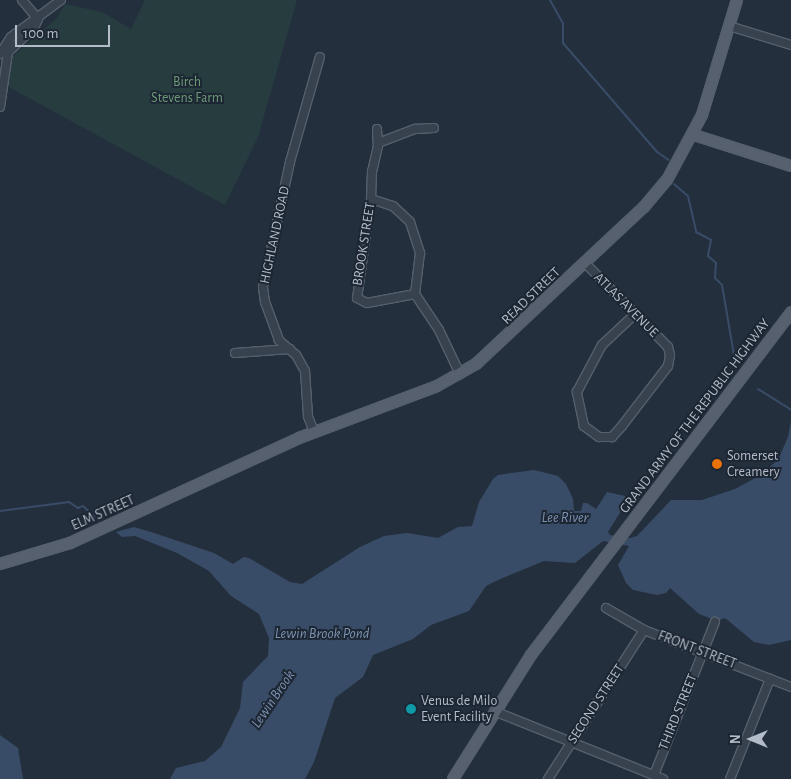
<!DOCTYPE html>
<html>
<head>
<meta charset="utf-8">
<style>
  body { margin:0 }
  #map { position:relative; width:791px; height:779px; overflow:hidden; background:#242f3e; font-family:"Alegreya Sans",sans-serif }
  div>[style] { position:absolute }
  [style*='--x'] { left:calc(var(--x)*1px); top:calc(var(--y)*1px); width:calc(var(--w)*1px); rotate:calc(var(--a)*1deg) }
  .green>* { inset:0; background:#263c3f }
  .water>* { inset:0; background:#394c67 }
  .stream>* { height:2px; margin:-1px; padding:0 1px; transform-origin:1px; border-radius:1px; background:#394c67 }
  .roads { filter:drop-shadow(1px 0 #565f6c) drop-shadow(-1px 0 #565f6c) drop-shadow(0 1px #565f6c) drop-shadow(0 -1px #565f6c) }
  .minor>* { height:8px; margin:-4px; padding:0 4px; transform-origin:4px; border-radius:4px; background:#38414e }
  .major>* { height:10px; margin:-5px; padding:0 5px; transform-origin:5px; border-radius:5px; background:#56606e }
  .dots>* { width:14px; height:14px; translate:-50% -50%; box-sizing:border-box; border:2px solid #1d2633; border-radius:50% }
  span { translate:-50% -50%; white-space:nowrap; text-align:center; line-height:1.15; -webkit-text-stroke:4px #1d2633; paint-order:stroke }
  .park-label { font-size:14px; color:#6b9a76 }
  .street-label { font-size:14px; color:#b4bcc9 }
  .poi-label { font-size:14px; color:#b4bcc9 }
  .left { translate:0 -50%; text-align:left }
  .water-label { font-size:15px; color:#7c92b1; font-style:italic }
  .north { position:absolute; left:726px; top:714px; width:50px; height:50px; -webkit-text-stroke:4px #1d2633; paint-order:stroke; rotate:270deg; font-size:14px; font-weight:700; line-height:20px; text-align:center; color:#b4bcc9 }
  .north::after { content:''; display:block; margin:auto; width:18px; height:22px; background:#b4bcc9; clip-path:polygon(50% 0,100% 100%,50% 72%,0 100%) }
  .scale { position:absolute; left:15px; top:25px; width:95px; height:22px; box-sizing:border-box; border:2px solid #b4bcc9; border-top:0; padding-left:6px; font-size:15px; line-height:18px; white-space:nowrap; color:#b4bcc9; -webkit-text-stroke:4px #1d2633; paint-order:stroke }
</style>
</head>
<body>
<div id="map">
  <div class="green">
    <div style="clip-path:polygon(145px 0,297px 0,258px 137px,225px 205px,5px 85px,12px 57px,57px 18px,65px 4px,102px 12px,131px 29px)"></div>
  </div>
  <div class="water">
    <div style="clip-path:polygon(791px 420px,791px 640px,769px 645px,754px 642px,725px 618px,717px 621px,699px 614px,670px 588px,666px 593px,657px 595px,633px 590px,626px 583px,618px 565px,629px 546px,603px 541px,575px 563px,544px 561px,498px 580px,486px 586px,469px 611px,431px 625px,413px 639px,373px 655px,363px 677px,335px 698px,314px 762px,305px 779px,170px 779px,176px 768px,205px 761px,221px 747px,240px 708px,243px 682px,268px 656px,269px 638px,259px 614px,231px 596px,209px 571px,177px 553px,135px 536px,122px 537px,116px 532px,134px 527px,151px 532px,214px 553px,233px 564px,244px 557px,249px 558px,290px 582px,302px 584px,360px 547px,384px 536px,407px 533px,438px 538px,458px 527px,472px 526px,479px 502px,493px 479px,498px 475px,534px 470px,558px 476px,566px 484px,573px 499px,574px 511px,581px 511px,583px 503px,587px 503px,596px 509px,607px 492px,625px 496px,626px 503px,608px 532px,610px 535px,630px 538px,637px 536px,671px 500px,702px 500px,735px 489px,759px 476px,778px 460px,788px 437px)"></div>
    <div style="clip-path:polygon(0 735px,18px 748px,23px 779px,0 779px)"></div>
  </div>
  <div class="stream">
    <div style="--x:550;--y:0;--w:26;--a:61"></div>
    <div style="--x:563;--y:23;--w:20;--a:90"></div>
    <div style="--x:563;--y:43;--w:144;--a:49.2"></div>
    <div style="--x:657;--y:152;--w:14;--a:34"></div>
    <div style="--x:674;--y:184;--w:18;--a:41"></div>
    <div style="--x:688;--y:196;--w:37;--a:77"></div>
    <div style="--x:696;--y:232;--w:17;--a:28"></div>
    <div style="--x:711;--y:240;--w:16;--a:101"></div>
    <div style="--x:708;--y:256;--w:11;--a:41"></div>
    <div style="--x:716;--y:263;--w:15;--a:94"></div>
    <div style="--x:715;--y:278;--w:10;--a:45"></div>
    <div style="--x:722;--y:285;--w:77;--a:80.3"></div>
    <div style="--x:758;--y:389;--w:39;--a:32"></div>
    <div style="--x:0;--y:511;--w:70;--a:-7.4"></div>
    <div style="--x:69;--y:502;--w:11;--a:34"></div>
    <div style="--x:78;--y:508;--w:5;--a:-22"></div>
    <div style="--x:83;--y:506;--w:21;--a:43"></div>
  </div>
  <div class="roads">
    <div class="minor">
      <div style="--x:22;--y:0;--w:25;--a:50"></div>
      <div style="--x:729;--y:26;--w:65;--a:17"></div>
      <div style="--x:0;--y:54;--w:20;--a:-57"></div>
      <div style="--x:11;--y:37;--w:62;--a:-36.5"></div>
      <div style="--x:0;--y:107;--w:56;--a:-81.7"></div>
      <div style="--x:8;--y:52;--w:35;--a:-43"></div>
      <div style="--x:34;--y:28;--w:10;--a:-66"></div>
      <div style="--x:377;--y:129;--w:17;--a:87"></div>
      <div style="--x:378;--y:146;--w:26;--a:103"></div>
      <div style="--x:372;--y:171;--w:28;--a:92"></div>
      <div style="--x:371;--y:199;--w:100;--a:98"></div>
      <div style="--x:357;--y:298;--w:11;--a:27"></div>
      <div style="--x:367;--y:303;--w:49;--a:-10.6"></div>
      <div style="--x:378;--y:143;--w:40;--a:-21"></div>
      <div style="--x:415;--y:129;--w:19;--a:-3"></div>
      <div style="--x:371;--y:199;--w:23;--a:18"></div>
      <div style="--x:393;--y:206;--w:23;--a:43"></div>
      <div style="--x:410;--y:222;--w:33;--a:72"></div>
      <div style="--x:420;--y:253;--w:41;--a:97"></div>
      <div style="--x:415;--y:294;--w:43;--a:56.3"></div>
      <div style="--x:439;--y:330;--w:49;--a:64.5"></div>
      <div style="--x:585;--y:263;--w:118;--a:45.3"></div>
      <div style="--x:668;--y:347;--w:8;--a:76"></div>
      <div style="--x:670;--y:355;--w:11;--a:100"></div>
      <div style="--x:668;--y:366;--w:76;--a:127.5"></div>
      <div style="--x:622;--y:426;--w:15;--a:132"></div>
      <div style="--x:612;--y:437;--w:13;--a:180"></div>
      <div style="--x:599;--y:437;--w:19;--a:-144"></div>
      <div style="--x:584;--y:426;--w:35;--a:-102"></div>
      <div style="--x:577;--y:392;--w:53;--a:-62"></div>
      <div style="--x:602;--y:345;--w:44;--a:-43.2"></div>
      <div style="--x:235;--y:353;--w:55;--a:-4.2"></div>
      <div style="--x:314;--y:432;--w:17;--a:-111"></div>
      <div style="--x:308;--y:416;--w:45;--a:-93.8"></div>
      <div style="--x:305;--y:371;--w:18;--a:-119"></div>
      <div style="--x:296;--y:355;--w:23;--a:-139"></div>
      <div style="--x:279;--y:340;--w:40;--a:-110.2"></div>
      <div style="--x:265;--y:302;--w:15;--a:-98"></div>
      <div style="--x:263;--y:287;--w:128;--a:-77.8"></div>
      <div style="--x:290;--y:162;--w:109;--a:-74.1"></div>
      <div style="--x:606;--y:608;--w:44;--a:30.1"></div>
      <div style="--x:644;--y:630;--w:158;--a:21.2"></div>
      <div style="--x:494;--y:711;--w:182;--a:21.9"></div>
      <div style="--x:654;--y:775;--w:165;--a:-68.3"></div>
      <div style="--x:548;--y:779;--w:177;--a:-57.2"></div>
      <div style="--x:730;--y:779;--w:108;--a:-68.2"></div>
    </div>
    <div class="major">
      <div style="--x:694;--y:135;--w:102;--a:17.7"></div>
      <div style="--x:0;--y:564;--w:73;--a:-16.7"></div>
      <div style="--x:70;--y:543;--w:252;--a:-24.6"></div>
      <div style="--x:299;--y:438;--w:147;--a:-20.6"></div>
      <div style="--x:437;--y:386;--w:45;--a:-29.4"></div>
      <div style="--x:476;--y:364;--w:230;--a:-43.1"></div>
      <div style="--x:644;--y:207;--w:35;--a:-50"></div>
      <div style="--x:667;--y:180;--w:74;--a:-61.7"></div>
      <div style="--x:702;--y:115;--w:120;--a:-73.1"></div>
      <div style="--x:453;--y:779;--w:146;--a:-57.8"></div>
      <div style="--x:531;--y:655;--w:430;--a:-52.8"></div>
    </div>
  </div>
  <div class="dots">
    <div style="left:717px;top:464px;background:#e8710a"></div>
    <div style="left:411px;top:709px;background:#0f9aa8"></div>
  </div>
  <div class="park-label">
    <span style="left:187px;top:90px">Birch<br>Stevens Farm</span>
  </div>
  <div class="street-label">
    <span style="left:275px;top:235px;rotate:-78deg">HIGHLAND ROAD</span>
    <span style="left:364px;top:244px;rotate:-81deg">BROOK STREET</span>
    <span style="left:531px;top:296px;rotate:-44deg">READ STREET</span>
    <span style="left:626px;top:305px;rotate:45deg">ATLAS AVENUE</span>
    <span style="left:695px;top:416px;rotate:-53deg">GRAND ARMY OF THE REPUBLIC HIGHWAY</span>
    <span style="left:103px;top:513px;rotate:-24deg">ELM STREET</span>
    <span style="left:697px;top:650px;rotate:21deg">FRONT STREET</span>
    <span style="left:596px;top:704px;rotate:-57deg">SECOND STREET</span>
    <span style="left:678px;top:712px;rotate:-68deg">THIRD STREET</span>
  </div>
  <div class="poi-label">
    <span class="left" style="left:727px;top:464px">Somerset<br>Creamery</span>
    <span class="left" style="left:421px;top:709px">Venus de Milo<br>Event Facility</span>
  </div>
  <div class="water-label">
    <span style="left:565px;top:518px">Lee River</span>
    <span style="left:322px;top:634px">Lewin Brook Pond</span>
    <span style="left:273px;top:699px;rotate:-56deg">Lewin Brook</span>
  </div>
  <div class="north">N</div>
  <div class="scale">100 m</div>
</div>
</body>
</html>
